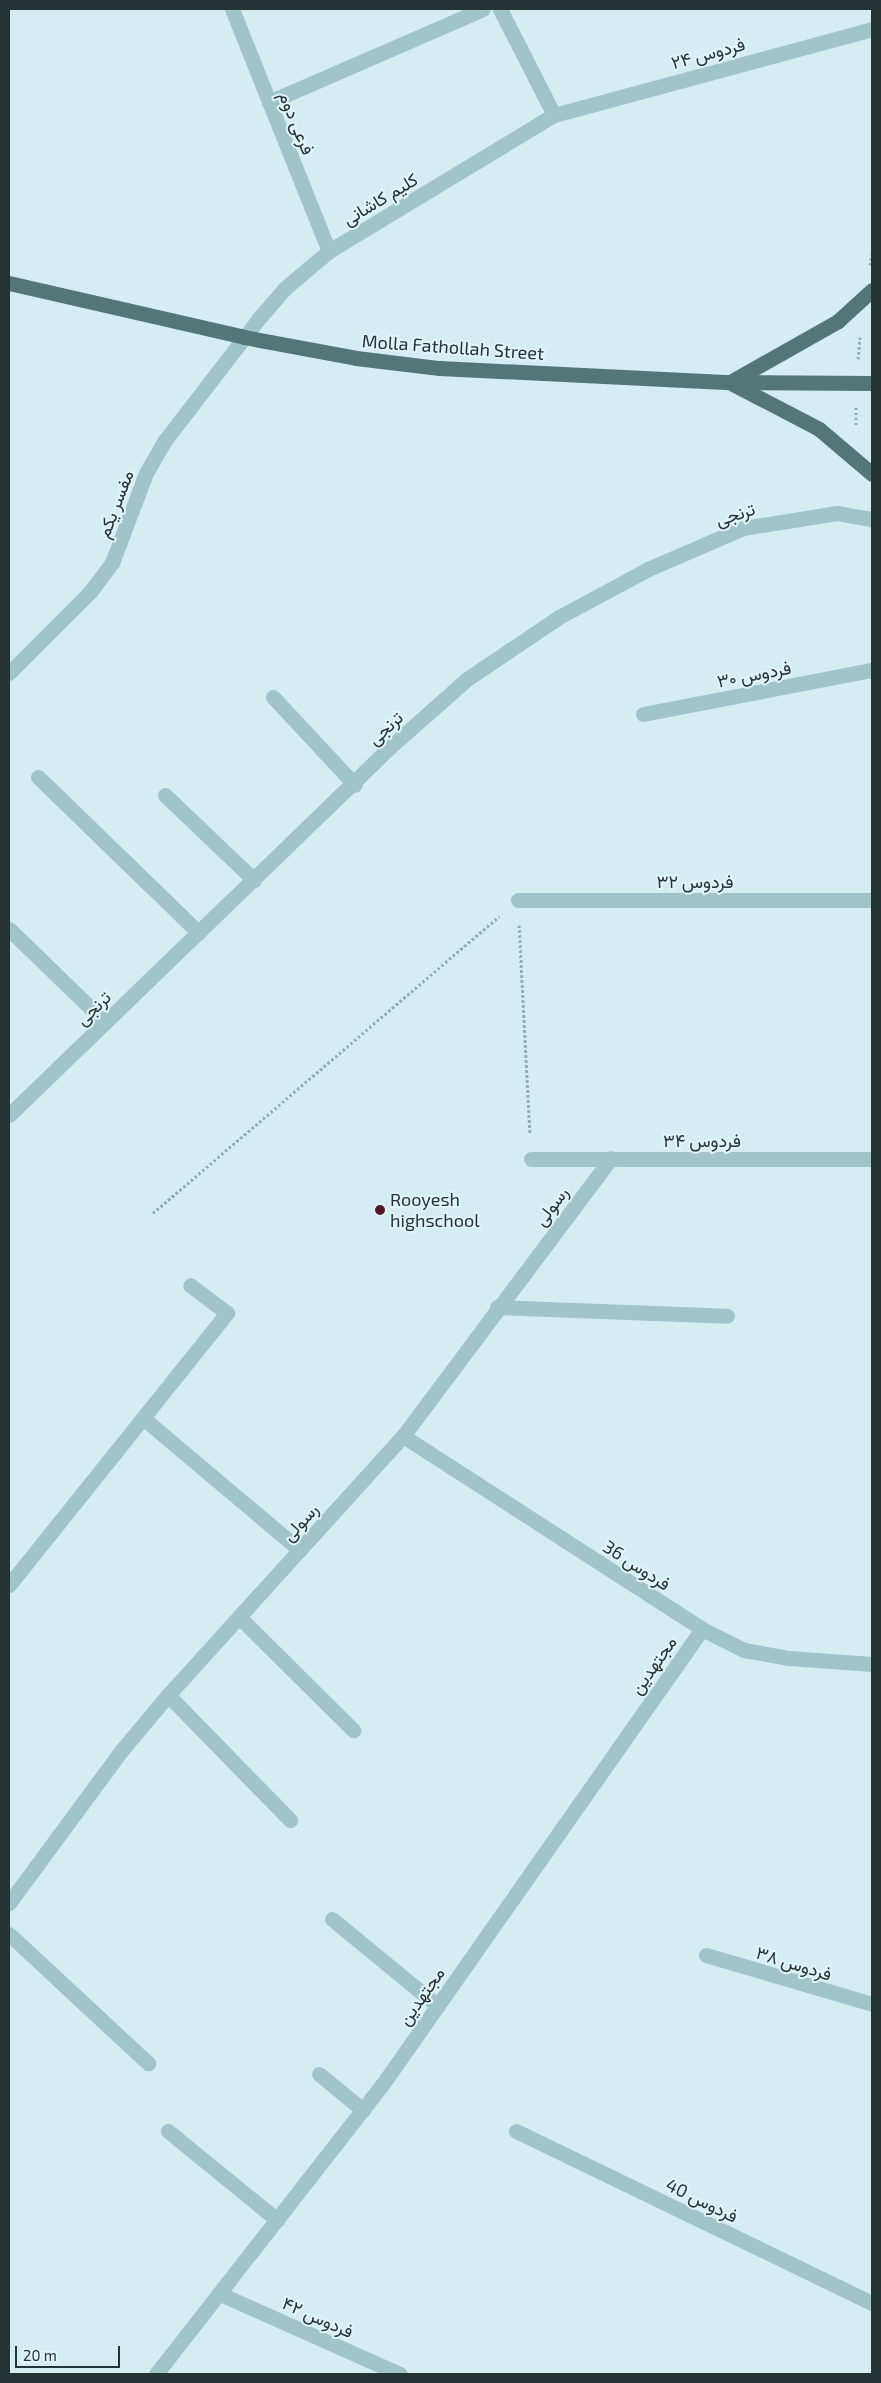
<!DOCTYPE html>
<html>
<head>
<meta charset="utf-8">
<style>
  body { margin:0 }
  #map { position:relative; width:881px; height:2383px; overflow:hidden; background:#d5ecf2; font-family:"Exo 2",Vazirmatn,sans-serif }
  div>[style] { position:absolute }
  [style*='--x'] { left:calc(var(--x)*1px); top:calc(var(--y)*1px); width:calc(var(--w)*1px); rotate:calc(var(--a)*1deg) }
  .path>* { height:3px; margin-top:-1.5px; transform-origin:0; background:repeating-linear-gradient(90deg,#8bb1b5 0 2.5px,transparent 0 5px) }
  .minor>* { height:15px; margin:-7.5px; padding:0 7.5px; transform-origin:7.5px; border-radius:7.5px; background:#a1c4ca }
  .major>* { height:15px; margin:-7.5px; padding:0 7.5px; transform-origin:7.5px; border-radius:7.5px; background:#547676 }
  .dots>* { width:14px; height:14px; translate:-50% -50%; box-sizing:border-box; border:2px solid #e1f4f9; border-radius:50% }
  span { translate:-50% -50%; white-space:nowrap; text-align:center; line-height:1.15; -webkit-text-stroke:4px #e1f4f9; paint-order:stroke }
  .street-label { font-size:18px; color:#243333 }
  .poi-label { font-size:18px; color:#243333 }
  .left { translate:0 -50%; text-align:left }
  .frame { position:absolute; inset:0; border:10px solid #243333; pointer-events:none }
  .scale { position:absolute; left:15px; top:2346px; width:105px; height:22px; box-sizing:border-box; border:2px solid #243333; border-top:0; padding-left:6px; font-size:15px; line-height:18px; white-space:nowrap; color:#243333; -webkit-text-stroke:4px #e1f4f9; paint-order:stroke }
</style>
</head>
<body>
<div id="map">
  <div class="path">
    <div style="--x:870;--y:265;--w:12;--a:-81"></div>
    <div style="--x:858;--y:359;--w:22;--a:-85"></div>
    <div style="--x:856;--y:407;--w:19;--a:90"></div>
    <div style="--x:519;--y:925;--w:209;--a:87"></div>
    <div style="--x:153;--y:1213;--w:456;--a:-40.6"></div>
  </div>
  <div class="minor">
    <div style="--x:232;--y:9;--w:261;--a:68.2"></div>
    <div style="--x:500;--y:9;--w:119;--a:63"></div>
    <div style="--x:269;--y:102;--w:233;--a:-23.5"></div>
    <div style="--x:9;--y:673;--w:115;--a:-45"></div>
    <div style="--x:90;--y:592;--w:36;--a:-53"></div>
    <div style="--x:112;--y:563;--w:96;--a:-69.3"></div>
    <div style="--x:146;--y:473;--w:39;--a:-60"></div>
    <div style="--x:166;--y:439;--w:154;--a:-52.4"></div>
    <div style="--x:260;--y:317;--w:37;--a:-49"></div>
    <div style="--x:284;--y:289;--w:59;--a:-40.2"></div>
    <div style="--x:329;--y:251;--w:263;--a:-31.2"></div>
    <div style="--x:554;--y:115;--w:329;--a:-15.1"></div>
    <div style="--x:273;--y:697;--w:120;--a:47"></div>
    <div style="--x:643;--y:714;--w:233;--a:-10.9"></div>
    <div style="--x:38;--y:777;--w:224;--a:44.1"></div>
    <div style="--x:165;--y:795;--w:123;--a:43.7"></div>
    <div style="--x:518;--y:900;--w:354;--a:0"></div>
    <div style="--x:9;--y:929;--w:134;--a:44.1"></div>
    <div style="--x:9;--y:1115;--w:528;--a:-44"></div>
    <div style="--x:389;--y:748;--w:104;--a:-41.5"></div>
    <div style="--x:467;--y:679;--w:111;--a:-34"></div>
    <div style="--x:559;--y:617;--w:101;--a:-28.3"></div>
    <div style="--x:648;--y:569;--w:103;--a:-23.3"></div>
    <div style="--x:743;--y:528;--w:95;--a:-9.1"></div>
    <div style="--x:837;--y:513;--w:36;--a:10"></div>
    <div style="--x:531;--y:1159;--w:341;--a:0"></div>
    <div style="--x:497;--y:1307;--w:230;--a:2.2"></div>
    <div style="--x:143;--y:1418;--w:205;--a:40.1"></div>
    <div style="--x:403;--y:1436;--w:356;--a:32.8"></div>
    <div style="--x:702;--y:1629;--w:47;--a:26.6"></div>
    <div style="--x:744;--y:1650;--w:46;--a:10.1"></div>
    <div style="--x:789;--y:1658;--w:83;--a:4.1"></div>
    <div style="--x:9;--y:1585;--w:349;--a:-51.3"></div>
    <div style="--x:227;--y:1313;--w:46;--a:-142.9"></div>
    <div style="--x:239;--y:1617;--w:161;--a:44.7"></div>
    <div style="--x:168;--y:1695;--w:175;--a:45.7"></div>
    <div style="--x:9;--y:1903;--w:189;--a:-53.6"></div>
    <div style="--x:121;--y:1751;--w:73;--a:-50"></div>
    <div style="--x:168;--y:1695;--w:350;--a:-47.8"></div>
    <div style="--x:403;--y:1436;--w:347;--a:-53.2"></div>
    <div style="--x:332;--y:1919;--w:137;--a:39.4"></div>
    <div style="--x:9;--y:1934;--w:190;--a:42.9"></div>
    <div style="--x:706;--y:1955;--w:173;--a:16.4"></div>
    <div style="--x:319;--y:2074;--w:57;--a:39.3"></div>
    <div style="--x:168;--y:2131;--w:141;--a:39.2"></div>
    <div style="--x:516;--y:2131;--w:395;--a:25.8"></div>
    <div style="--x:220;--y:2294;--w:197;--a:24"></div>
    <div style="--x:156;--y:2374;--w:367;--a:-52"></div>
    <div style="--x:382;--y:2085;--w:557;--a:-54.94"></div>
  </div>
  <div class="major">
    <div style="--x:9;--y:283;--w:241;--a:12.9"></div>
    <div style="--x:244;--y:337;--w:114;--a:10.6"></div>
    <div style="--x:356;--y:358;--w:84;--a:6.9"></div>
    <div style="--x:439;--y:368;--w:291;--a:2.8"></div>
    <div style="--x:730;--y:382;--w:142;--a:0.4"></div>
    <div style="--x:732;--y:381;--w:122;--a:-29.5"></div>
    <div style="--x:838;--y:321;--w:46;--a:-42.4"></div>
    <div style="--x:733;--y:384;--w:97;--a:27.6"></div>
    <div style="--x:819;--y:429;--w:70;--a:40.3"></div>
  </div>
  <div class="dots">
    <div style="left:380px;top:1210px;background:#561828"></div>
  </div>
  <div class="street-label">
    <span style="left:708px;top:53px;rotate:-15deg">فردوس ۲۴</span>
    <span style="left:297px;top:123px;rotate:68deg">فرعی دوم</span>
    <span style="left:380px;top:199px;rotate:-31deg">کلیم کاشانی</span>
    <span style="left:453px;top:347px;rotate:4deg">Molla Fathollah Street</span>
    <span style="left:115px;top:504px;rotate:-69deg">مفسر یکم</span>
    <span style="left:735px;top:514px;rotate:-18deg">ترنجی</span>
    <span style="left:754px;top:674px;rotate:-11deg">فردوس ۳۰</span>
    <span style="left:385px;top:728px;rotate:-43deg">ترنجی</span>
    <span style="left:695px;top:881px">فردوس ۳۲</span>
    <span style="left:93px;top:1008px;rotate:-44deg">ترنجی</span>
    <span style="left:702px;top:1140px">فردوس ۳۴</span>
    <span style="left:551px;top:1206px;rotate:-53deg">رسولی</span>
    <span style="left:300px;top:1522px;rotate:-48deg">رسولی</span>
    <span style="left:637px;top:1565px;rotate:33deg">فردوس 36</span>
    <span style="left:653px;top:1665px;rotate:-55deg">مجتهدین</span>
    <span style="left:794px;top:1963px;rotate:17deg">فردوس ۳۸</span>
    <span style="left:421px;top:1996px;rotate:-55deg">مجتهدین</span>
    <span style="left:702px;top:2200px;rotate:26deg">فردوس 40</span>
    <span style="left:318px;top:2317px;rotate:24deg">فردوس ۴۲</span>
  </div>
  <div class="poi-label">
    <span class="left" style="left:390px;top:1210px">Rooyesh<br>highschool</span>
  </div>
  <div class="frame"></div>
  <div class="scale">20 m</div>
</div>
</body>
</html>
